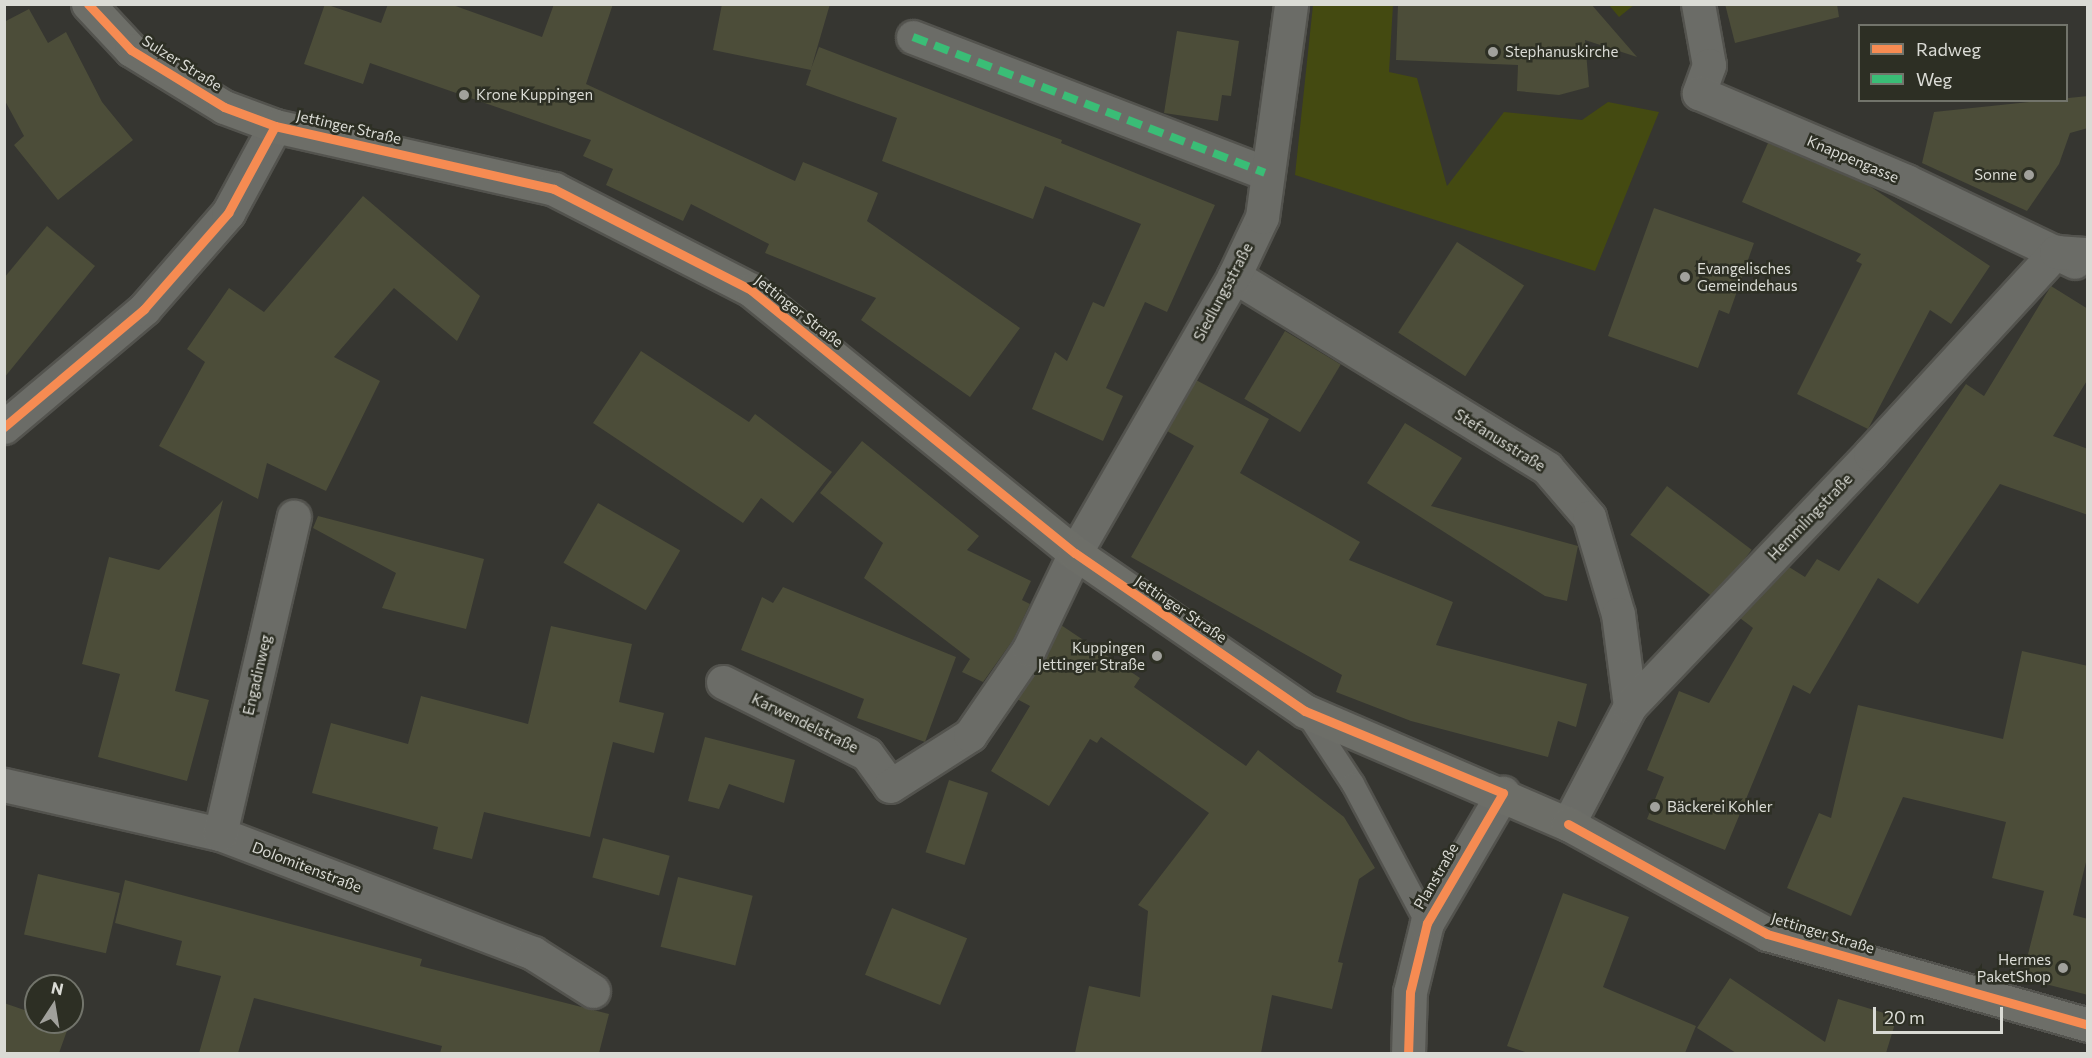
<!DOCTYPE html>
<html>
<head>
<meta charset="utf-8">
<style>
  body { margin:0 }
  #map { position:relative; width:2092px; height:1058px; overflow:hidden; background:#363631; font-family:Commissioner,sans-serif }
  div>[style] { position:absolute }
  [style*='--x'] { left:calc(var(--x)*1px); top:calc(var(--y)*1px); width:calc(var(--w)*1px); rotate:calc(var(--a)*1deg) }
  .green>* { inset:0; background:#444a11 }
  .building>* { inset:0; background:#4c4d39; transform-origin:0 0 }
  .roads { filter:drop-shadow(2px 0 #53534e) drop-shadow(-2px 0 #53534e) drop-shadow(0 2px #53534e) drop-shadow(0 -2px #53534e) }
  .lane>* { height:22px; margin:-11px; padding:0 11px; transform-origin:11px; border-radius:11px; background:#6b6c67 }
  .street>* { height:33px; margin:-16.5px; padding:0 16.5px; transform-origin:16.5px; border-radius:16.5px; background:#6b6c67 }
  .secondary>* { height:33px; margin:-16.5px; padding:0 16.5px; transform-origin:16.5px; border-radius:16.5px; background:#6d6e68 }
  .quiet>* { height:8px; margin-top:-4px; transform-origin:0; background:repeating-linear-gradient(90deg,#3abd76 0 15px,transparent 0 23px) }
  .cycleway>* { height:9px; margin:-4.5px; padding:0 4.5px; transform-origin:4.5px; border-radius:4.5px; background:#f68b52 }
  .dots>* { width:16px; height:16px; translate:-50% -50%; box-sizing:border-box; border:3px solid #2d2f24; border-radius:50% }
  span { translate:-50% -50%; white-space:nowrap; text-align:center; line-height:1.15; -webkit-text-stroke:5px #2d2f24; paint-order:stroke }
  .poi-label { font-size:15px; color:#dadbd5 }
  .left { translate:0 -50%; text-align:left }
  .right { translate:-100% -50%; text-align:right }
  .street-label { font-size:15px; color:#dadbd5 }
  .frame { position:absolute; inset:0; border:6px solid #dadbd5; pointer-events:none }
  .legend { position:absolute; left:1858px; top:24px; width:210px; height:78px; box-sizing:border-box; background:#2d2f24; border:2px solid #72746b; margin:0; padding:8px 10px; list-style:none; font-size:18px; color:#dadbd5 }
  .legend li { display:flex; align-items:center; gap:12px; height:30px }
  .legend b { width:30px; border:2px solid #72746b }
  .north { position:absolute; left:24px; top:974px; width:60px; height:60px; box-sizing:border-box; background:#2d2f24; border:2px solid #72746b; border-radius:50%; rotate:12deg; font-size:16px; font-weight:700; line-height:24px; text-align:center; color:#dadbd5 }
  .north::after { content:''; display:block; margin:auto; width:21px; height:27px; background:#a1a19c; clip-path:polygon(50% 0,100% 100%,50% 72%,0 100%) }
  .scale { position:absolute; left:1873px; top:1007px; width:130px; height:27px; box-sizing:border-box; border:3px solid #dadbd5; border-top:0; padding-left:8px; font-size:18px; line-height:21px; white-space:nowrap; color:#dadbd5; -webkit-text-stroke:4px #2d2f24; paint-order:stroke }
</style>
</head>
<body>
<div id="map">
  <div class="green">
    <div style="clip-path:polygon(1313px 5px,1393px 5px,1389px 72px,1417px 78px,1447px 186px,1504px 112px,1582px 120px,1608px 102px,1659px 112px,1595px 271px,1295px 175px)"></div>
    <div style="clip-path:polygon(1609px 5px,1634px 5px,1619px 17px)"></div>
  </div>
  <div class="building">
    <div style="clip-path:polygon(325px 4px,381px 23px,388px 4px,450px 4px,542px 37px,554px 4px,613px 4px,586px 84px,795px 181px,803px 162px,878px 193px,867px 221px,1020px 328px,970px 397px,861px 320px,876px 298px,765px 253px,769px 244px,691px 204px,683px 221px,606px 185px,613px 169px,583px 156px,591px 140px,370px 63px,363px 84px,304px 64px)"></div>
    <div style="clip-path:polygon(722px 4px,830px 4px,811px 69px,819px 47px,1062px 140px,1061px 143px,1215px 205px,1167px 312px,1145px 302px,1106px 388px,1123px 396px,1103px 441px,1032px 409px,1055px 352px,1067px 361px,1093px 302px,1104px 307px,1141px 224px,1045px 186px,1033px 219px,882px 161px,897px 118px,806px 85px,811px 70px,713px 50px)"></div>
    <div style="clip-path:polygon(1398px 4px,1591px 4px,1637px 57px,1585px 40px,1589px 87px,1559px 95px,1517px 91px,1518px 65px,1396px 60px)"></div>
    <div style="clip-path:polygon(1725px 4px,1837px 4px,1839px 17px,1735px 43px)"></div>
    <div style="clip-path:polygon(29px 9px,48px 43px,66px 32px,102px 102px,133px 140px,58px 200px,14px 145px,24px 136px,4px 99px,4px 22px)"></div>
    <div style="clip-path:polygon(1177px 31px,1239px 41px,1231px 96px,1222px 95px,1218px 121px,1164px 113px)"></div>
    <div style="clip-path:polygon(2088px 96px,2088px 128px,2070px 133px,2059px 164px,2027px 211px,1922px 163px,1934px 112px)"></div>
    <div style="clip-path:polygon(1768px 143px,1868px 185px,1990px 266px,1951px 324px,1930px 310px,1868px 429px,1797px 394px,1862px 264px,1856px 261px,1861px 254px,1742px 202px)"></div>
    <div style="clip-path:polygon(363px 196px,480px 296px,457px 341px,394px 288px,334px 357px,380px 381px,326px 491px,267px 463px,258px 499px,159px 446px,205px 362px,187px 349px,229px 288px,264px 312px)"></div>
    <div style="clip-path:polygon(1654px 208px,1754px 243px,1729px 314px,1719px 310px,1698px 368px,1608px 336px)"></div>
    <div style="clip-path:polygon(47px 226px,95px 266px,4px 378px,4px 278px)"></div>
    <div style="left:1457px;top:242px;width:80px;height:108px;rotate:33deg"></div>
    <div style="clip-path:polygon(2051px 286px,2088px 309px,2088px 379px,2053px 436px,2088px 449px,2088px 515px,2000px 484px,1918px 604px,1878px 578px,1810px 694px,1793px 685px,1725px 850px,1647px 819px,1664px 777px,1647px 770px,1679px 691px,1709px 703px,1753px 628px,1740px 618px,1789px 567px,1805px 577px,1817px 559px,1839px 571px,1966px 384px,1984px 396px)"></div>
    <div style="left:1285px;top:331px;width:65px;height:79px;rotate:31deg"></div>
    <div style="clip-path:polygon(641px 351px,749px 422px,755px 414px,832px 472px,793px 523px,761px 498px,743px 523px,593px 423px)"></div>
    <div style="clip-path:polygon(1196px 380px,1269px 419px,1240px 473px,1360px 542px,1349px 560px,1453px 602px,1436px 645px,1587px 684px,1576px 727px,1558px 721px,1548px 757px,1411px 721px,1336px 692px,1342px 675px,1131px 557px,1194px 446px,1167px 431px)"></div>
    <div style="clip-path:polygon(1405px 423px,1462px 458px,1431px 506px,1578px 546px,1567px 601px,1545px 596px,1367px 483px)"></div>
    <div style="clip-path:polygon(862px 441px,979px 536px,967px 550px,1031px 581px,1022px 600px,1030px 604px,1013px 640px,983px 682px,962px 672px,970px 659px,864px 578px,883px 543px,820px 493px)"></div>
    <div style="left:1667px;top:486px;width:106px;height:61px;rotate:37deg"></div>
    <div style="clip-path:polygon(223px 500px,175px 691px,209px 700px,187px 781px,98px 757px,120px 674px,82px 664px,109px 557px,159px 570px)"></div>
    <div style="left:598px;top:503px;width:95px;height:69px;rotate:30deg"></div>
    <div style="clip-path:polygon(318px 516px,484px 559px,466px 629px,382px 608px,396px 573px,313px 528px)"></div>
    <div style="clip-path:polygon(783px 587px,956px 657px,925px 742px,857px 718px,864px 699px,741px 650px,762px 597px,773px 603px)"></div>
    <div style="clip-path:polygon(1061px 625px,1140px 678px,1134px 687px,1246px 766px,1258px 750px,1344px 817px,1375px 868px,1359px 879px,1338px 962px,1343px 963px,1332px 1009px,1272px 995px,1261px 1053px,1075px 1053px,1089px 986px,1140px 997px,1148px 911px,1138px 905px,1209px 813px,1101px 737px,1097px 743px,1090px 739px,1049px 806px,991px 771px,1030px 706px,1017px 699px,1045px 659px)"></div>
    <div style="clip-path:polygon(551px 626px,632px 644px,619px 702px,664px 713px,654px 753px,613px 742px,590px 837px,484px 812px,472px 859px,433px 849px,438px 827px,312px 793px,331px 723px,408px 744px,421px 696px,528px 724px)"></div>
    <div style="clip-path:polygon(2022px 651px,2088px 666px,2088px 854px,2073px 915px,2088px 919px,2088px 995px,2022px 978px,2044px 891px,1992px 878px,2006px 822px,1903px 797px,1851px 916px,1787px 888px,1819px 813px,1831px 818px,1858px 705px,2003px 739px)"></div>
    <div style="clip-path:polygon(705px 737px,795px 760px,784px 803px,729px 784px,719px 809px,688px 801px)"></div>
    <div style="left:949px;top:780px;width:41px;height:76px;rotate:18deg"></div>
    <div style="left:603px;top:838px;width:69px;height:41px;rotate:15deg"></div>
    <div style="left:38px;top:874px;width:84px;height:62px;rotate:13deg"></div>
    <div style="left:678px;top:877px;width:77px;height:72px;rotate:14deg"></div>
    <div style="clip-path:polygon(125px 880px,422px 959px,420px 966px,609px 1014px,599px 1053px,440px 1053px,442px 1046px,254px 998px,238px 1053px,199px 1053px,221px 976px,176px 965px,182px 941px,115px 923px)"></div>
    <div style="clip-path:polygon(1563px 893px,1629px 917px,1603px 987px,1696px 1026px,1685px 1053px,1528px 1053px,1507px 1046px)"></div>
    <div style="left:892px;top:908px;width:81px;height:72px;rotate:22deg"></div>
    <div style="clip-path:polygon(1730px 978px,1825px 1042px,1838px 999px,1897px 1017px,1886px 1053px,1736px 1053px,1697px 1028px)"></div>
    <div style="clip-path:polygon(4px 1003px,36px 1014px,36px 1022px,69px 1025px,59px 1053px,4px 1053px)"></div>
  </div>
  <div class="roads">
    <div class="lane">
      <div style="--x:1305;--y:711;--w:87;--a:56.7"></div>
      <div style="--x:1353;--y:784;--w:157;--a:62"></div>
    </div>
    <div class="street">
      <div style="--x:1698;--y:4;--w:62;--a:79.8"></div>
      <div style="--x:1709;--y:65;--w:30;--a:110"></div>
      <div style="--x:1699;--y:93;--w:225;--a:23"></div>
      <div style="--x:1906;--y:181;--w:187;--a:25.6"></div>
      <div style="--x:913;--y:37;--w:377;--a:21.1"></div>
      <div style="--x:1234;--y:276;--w:367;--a:31.5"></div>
      <div style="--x:1547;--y:468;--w:65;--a:49.4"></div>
      <div style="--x:1589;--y:517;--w:101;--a:73.4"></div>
      <div style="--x:1618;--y:614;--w:93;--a:82.6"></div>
      <div style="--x:4;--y:427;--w:183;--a:-40.1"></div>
      <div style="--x:144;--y:309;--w:128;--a:-48.8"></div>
      <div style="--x:228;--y:213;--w:99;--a:-61.6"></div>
      <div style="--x:723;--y:682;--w:161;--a:26.6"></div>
      <div style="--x:867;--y:754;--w:39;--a:54"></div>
      <div style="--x:890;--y:786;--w:95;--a:-32.5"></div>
      <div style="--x:970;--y:735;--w:104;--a:-55.5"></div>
      <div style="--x:1029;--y:649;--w:106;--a:-64.4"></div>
      <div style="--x:1075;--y:553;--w:319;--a:-60.1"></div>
      <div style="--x:1234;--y:276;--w:65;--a:-64.6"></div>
      <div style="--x:1262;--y:217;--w:215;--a:-82.2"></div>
      <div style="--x:4;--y:785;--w:221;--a:12.8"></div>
      <div style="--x:220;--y:834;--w:335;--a:20.8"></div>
      <div style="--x:533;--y:953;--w:71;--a:32.3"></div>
      <div style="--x:1568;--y:824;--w:133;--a:-62.3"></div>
      <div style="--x:1630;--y:706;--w:348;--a:-46.4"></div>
      <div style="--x:1870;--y:454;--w:275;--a:-47.4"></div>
      <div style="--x:2056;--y:252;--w:32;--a:4"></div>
      <div style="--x:220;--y:834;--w:326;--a:-76.9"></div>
      <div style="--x:1408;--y:1054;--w:62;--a:-88.2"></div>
      <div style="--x:1410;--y:992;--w:71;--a:-76.2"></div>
      <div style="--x:1427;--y:923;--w:151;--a:-59.7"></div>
    </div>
    <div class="secondary">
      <div style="--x:88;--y:4;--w:63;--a:46.9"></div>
      <div style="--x:131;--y:50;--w:109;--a:31.5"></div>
      <div style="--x:224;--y:107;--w:54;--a:20.4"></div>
      <div style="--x:275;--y:126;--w:286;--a:12.7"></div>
      <div style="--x:554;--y:189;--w:221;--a:27.1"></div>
      <div style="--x:751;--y:290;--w:417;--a:39.1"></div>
      <div style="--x:1075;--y:553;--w:279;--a:34.5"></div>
      <div style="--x:1305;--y:711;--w:286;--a:23.3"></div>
      <div style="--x:1568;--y:824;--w:227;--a:28.9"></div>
      <div style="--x:1767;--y:934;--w:334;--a:15.8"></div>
    </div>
  </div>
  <div class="quiet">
    <div style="--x:913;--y:37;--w:377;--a:21.1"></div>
  </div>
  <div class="cycleway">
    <div style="--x:88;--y:4;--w:63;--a:46.9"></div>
    <div style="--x:131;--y:50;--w:109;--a:31.5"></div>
    <div style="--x:224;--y:107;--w:54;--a:20.4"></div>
    <div style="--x:275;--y:126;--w:286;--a:12.7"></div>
    <div style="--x:554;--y:189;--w:221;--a:27.1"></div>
    <div style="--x:751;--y:290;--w:417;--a:39.1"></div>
    <div style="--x:1075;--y:553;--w:279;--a:34.5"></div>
    <div style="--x:1305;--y:711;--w:214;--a:22.5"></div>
    <div style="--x:1503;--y:793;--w:151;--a:120.3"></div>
    <div style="--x:1427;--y:923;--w:71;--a:103.8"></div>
    <div style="--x:1410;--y:992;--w:62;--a:91.8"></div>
    <div style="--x:4;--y:427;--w:183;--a:-40.1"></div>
    <div style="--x:144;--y:309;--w:128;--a:-48.8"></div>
    <div style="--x:228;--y:213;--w:99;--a:-61.6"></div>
    <div style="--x:1568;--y:824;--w:227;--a:28.9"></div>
    <div style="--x:1767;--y:934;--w:334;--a:15.8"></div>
  </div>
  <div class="dots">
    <div style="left:1493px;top:52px;background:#a1a19c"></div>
    <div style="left:464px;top:95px;background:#a1a19c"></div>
    <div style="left:2029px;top:175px;background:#a1a19c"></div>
    <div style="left:1685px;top:277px;background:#a1a19c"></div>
    <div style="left:1157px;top:656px;background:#a1a19c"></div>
    <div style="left:1655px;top:807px;background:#a1a19c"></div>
    <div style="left:2063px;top:968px;background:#a1a19c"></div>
  </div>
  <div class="poi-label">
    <span class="left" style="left:1505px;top:52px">Stephanuskirche</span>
    <span class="left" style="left:476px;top:95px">Krone Kuppingen</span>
    <span class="right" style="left:2017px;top:175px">Sonne</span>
    <span class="left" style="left:1697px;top:277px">Evangelisches<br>Gemeindehaus</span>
    <span class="right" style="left:1145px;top:656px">Kuppingen<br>Jettinger Straße</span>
    <span class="left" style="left:1667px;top:807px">Bäckerei Kohler</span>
    <span class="right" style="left:2051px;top:968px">Hermes<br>PaketShop</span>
  </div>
  <div class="street-label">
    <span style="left:182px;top:63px;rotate:32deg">Sulzer Straße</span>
    <span style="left:349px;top:127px;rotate:13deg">Jettinger Straße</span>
    <span style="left:1853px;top:159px;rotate:23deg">Knappengasse</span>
    <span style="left:1223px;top:292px;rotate:-62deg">Siedlungsstraße</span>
    <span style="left:799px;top:311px;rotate:38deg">Jettinger Straße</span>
    <span style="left:1500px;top:440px;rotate:32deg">Stefanusstraße</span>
    <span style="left:1810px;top:517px;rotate:-46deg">Hemmlingstraße</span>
    <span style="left:1181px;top:609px;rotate:34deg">Jettinger Straße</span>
    <span style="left:257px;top:675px;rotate:-77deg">Engadinweg</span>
    <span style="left:805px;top:723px;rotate:26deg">Karwendelstraße</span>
    <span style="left:307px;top:867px;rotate:21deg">Dolomitenstraße</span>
    <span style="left:1436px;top:876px;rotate:-60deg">Planstraße</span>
    <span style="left:1823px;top:933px;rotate:17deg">Jettinger Straße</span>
  </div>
  <div class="frame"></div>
  <ul class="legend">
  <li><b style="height:8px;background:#f68b52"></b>Radweg</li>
  <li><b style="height:8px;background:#3abd76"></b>Weg</li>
  </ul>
  <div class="north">N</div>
  <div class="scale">20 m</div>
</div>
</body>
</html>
